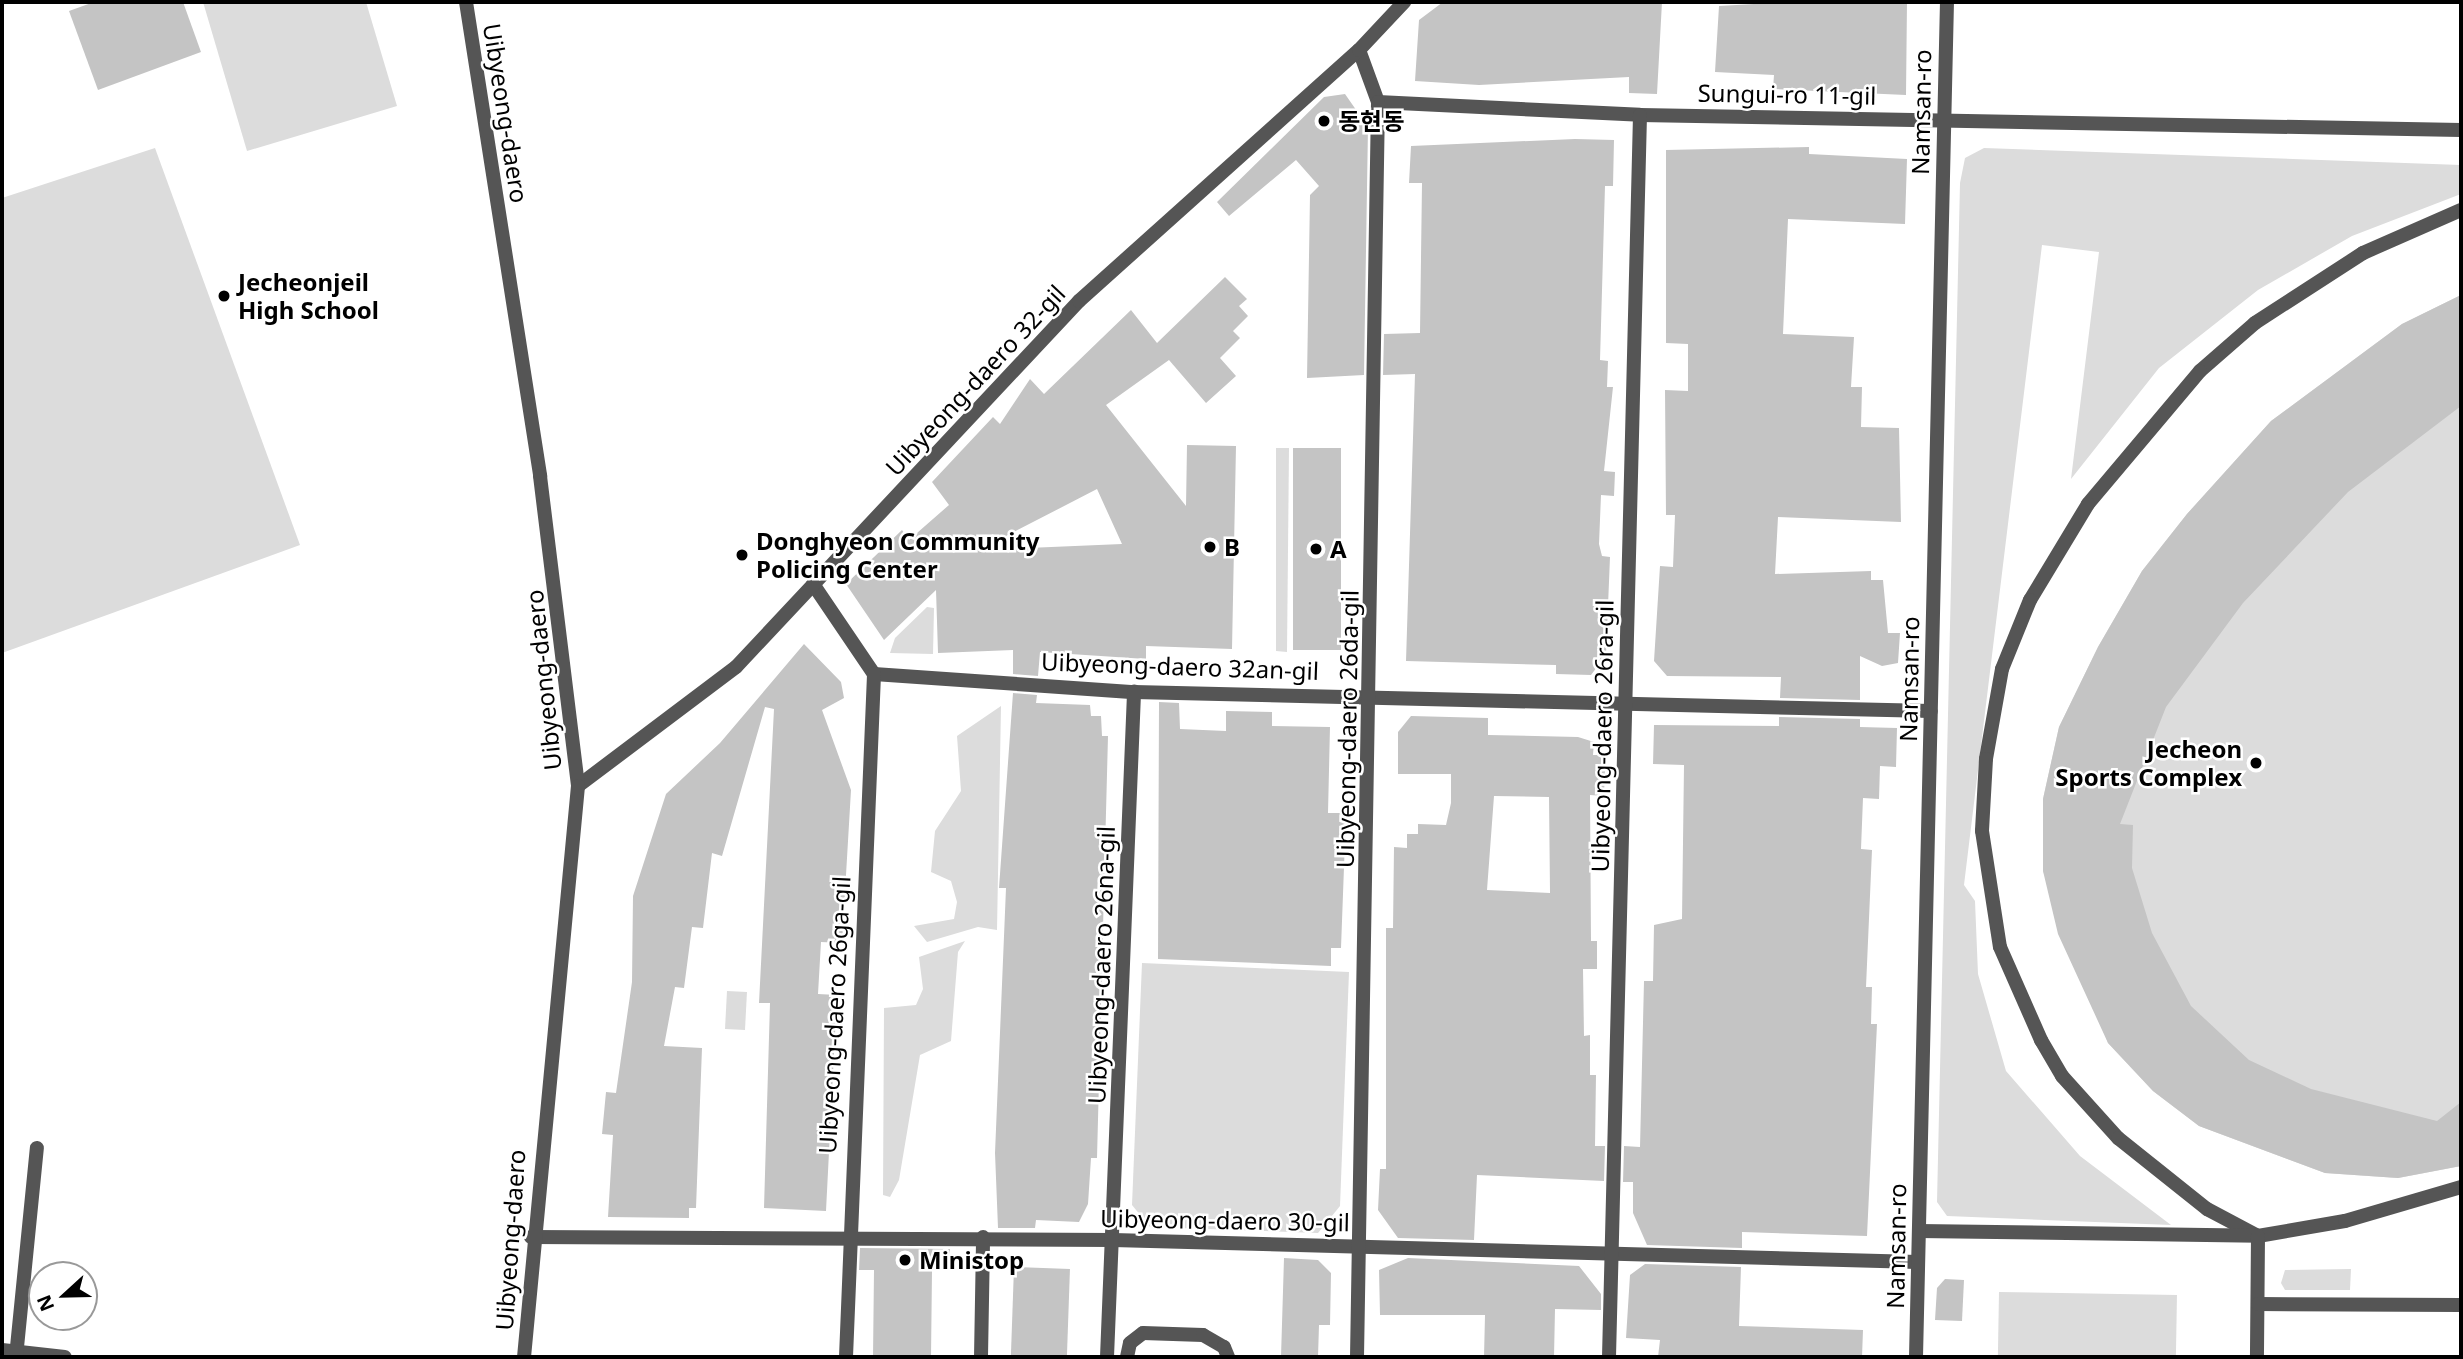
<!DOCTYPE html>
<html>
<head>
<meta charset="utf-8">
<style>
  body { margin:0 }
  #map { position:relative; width:2463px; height:1359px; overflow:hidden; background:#fff; font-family:"Noto Sans","Noto Sans KR",sans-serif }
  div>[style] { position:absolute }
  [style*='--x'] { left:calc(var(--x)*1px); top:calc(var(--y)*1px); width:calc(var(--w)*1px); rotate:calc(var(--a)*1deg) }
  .green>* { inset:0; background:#dcdcdc; transform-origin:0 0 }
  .building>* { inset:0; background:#c4c4c4; transform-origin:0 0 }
  .service>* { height:14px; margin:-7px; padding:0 7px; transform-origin:7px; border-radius:7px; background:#555 }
  .minor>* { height:14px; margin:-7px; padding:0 7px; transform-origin:7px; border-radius:7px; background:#555 }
  .tertiary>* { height:14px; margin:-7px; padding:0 7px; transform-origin:7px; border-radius:7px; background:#555 }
  .dots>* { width:19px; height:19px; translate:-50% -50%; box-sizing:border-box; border:4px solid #fff; border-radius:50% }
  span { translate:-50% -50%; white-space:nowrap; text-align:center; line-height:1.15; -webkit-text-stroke:5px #fff; paint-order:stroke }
  .street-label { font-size:24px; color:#000 }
  .poi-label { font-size:24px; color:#000; font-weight:700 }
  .left { translate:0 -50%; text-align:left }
  .right { translate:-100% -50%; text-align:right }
  .frame { position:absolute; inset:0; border:4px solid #000; pointer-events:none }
  .north { position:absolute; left:28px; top:1261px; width:70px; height:70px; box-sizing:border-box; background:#fff; border:2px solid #999; border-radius:50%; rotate:248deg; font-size:19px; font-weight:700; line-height:28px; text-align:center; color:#000 }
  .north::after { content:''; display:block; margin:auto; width:24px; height:32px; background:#000; clip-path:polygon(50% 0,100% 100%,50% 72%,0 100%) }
</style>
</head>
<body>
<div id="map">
  <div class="green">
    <div style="clip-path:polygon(203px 2px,366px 2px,397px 106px,247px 151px)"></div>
    <div style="clip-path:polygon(155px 148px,300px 545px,2px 653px,2px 198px)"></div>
    <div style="clip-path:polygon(1984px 148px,2461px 165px,2461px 194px,2352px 236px,2258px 290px,2159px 368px,2071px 479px,2099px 252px,2042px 245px,1964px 885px,1975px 901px,1978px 974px,2006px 1071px,2080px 1156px,2171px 1225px,1947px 1216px,1937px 1202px,1960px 183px,1965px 158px)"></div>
    <div style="clip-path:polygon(2461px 295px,2461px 1166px,2398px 1178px,2325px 1173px,2199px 1126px,2153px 1091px,2108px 1043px,2043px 871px,2043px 799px,2059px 727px,2098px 647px,2142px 571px,2187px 514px,2271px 421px,2402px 324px)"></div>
    <div style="clip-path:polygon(1276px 448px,1289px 448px,1287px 652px,1276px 651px)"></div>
    <div style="clip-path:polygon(927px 607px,934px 608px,933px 654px,890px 653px,895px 638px)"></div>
    <div style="clip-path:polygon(1001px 706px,997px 930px,978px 927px,927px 942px,914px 926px,954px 919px,957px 902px,951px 881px,931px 872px,935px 831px,961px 791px,957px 736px)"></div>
    <div style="clip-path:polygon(965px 941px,958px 952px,951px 1041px,920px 1055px,899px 1180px,890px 1197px,883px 1195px,884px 1008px,916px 1005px,923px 989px,919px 957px)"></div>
    <div style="clip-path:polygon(1142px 963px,1349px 972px,1340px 1206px,1318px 1233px,1150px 1227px,1132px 1205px)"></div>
    <div style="left:727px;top:991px;width:20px;height:38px;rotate:3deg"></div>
    <div style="clip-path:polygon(2351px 1269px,2350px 1290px,2285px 1290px,2281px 1283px,2285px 1270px)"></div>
    <div style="left:1999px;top:1292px;width:178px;height:65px;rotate:1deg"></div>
  </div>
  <div class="building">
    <div style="clip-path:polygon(94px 2px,183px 2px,201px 52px,98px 90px,69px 11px)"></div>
    <div style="clip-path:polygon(1443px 2px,1662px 2px,1657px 94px,1629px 93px,1629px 77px,1479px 85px,1415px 81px,1419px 20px)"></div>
    <div style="clip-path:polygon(1791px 2px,1907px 2px,1906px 95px,1773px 89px,1774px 75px,1715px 72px,1719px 6px)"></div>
    <div style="clip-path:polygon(1345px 94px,1368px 127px,1364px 375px,1307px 378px,1310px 195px,1319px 186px,1296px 160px,1229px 216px,1217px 202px,1324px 97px)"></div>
    <div style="clip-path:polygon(1575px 139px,1614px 140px,1613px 186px,1605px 186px,1600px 360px,1608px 361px,1607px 387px,1613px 387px,1604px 471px,1615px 472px,1614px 496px,1601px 495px,1599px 544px,1602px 556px,1610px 557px,1606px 655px,1591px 675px,1556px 674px,1556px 665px,1406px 661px,1415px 374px,1383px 375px,1384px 334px,1420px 333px,1422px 183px,1409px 183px,1411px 146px)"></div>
    <div style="clip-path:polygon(1809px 147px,1809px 154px,1907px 159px,1905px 224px,1788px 219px,1783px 334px,1854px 337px,1851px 387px,1862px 387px,1861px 427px,1899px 428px,1901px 522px,1778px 517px,1775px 574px,1871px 571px,1871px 580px,1883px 580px,1888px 633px,1900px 633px,1898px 663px,1882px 666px,1860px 656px,1860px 700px,1780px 698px,1781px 677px,1667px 676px,1654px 661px,1660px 566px,1673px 567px,1675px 515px,1666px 515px,1665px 390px,1688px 391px,1688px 344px,1666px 343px,1666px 150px)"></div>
    <div style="clip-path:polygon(evenodd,1225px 277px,1247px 299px,1239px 306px,1248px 316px,1233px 331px,1240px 338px,1220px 358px,1236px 376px,1206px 403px,1169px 360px,1106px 405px,1186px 506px,1187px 445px,1236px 446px,1232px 649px,1146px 646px,1146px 659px,1040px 652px,1038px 676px,1013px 674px,1013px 650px,938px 653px,936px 590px,884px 640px,846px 584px,902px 530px,909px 540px,949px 505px,932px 482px,993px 417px,1000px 424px,1030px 379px,1044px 394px,1131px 310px,1157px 343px,1225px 277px,1097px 489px,1122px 544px,979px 550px,1097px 489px)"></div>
    <div style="clip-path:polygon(2461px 295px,2461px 406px,2348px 492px,2243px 603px,2166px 707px,2120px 824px,2133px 825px,2132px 868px,2152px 933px,2191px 1006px,2249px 1060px,2311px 1089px,2437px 1121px,2461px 1102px,2461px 1166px,2398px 1178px,2325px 1173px,2199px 1126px,2153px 1091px,2108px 1043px,2058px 934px,2043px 871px,2043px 799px,2059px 727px,2098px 647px,2142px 571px,2187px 514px,2271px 421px,2402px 324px)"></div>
    <div style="left:1293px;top:448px;width:48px;height:202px"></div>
    <div style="clip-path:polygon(804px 644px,841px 682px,844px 698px,822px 710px,851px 790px,842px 943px,821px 942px,818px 994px,837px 995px,826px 1211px,764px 1208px,770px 1003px,759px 1003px,774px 709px,765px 707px,722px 856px,712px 853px,703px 928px,692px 927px,684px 988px,675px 987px,664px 1046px,702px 1048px,696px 1208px,689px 1208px,689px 1218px,608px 1217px,613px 1135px,602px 1134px,606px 1092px,616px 1093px,632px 982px,633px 896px,666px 794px,720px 743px)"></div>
    <div style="clip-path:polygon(1013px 693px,1037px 695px,1036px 703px,1090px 705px,1091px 716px,1101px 716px,1102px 736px,1108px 736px,1097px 1158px,1091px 1158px,1088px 1204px,1079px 1222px,1036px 1220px,1035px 1228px,998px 1228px,995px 1153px,1006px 888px,999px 888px)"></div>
    <div style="clip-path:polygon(1159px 702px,1179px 703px,1180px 729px,1226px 731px,1226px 711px,1272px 712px,1272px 726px,1330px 727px,1328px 813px,1346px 813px,1341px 948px,1331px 948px,1331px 966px,1158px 959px)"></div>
    <div style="clip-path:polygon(evenodd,1411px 716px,1488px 718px,1488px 735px,1578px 737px,1594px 742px,1593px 755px,1601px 755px,1605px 769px,1604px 796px,1590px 795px,1591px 941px,1597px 941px,1597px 969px,1583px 969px,1584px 1036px,1590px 1035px,1590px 1075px,1596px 1075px,1595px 1146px,1605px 1146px,1604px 1181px,1477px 1175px,1474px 1240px,1398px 1238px,1378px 1210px,1380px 1169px,1386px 1169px,1386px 928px,1393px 928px,1394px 847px,1407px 848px,1407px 834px,1418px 834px,1418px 824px,1446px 825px,1451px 803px,1451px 774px,1398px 774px,1398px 732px,1411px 716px,1494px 796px,1549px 797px,1550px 893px,1487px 890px,1494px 796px)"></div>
    <div style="clip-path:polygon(1779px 717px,1860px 719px,1860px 727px,1897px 728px,1896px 767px,1880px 766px,1879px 799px,1863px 798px,1861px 849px,1872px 850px,1866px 987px,1872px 987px,1871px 1024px,1877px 1024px,1867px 1236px,1742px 1232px,1742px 1248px,1647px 1245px,1633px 1213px,1633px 1182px,1623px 1182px,1624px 1146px,1640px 1147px,1644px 981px,1653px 981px,1654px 925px,1682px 919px,1684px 765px,1653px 764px,1654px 725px,1779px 726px)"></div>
    <div style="clip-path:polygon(860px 1248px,950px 1249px,950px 1271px,932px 1271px,931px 1357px,873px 1357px,874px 1270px,859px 1270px)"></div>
    <div style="clip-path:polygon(1284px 1258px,1318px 1260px,1331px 1273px,1330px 1325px,1319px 1325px,1318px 1357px,1281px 1357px)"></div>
    <div style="clip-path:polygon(1408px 1258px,1579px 1266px,1601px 1294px,1601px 1310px,1555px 1309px,1554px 1357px,1484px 1357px,1485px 1315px,1380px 1315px,1379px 1270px)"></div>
    <div style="clip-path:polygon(1645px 1264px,1741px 1267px,1739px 1326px,1863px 1330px,1862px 1357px,1658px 1357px,1660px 1340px,1626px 1338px,1630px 1275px)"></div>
    <div style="left:1014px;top:1267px;width:56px;height:90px;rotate:2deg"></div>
    <div style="clip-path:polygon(1945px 1279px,1964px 1280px,1962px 1321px,1935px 1320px,1937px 1288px)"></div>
  </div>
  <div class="service">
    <div style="--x:1359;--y:50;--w:55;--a:69.9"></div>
    <div style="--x:1378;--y:102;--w:262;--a:2.8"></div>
    <div style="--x:1640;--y:115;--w:821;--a:1.05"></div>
    <div style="--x:2461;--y:210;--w:107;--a:156.3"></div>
    <div style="--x:2363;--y:253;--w:129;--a:147.1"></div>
    <div style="--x:2255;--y:323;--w:73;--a:138.9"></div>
    <div style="--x:2200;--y:371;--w:174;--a:130.1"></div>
    <div style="--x:2088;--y:504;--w:112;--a:121.1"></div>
    <div style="--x:2030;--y:600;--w:74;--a:112.1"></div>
    <div style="--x:2002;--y:669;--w:91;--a:100.1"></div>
    <div style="--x:1986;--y:759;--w:72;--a:93.2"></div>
    <div style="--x:1982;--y:831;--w:117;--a:81.2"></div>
    <div style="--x:2000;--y:947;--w:102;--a:66.2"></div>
    <div style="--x:2041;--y:1040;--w:42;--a:59.7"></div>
    <div style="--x:2062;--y:1076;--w:84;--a:47.9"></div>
    <div style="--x:2118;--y:1138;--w:114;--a:38.6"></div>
    <div style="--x:2207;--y:1209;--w:58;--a:27.9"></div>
    <div style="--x:2258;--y:1236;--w:88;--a:-9.8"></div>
    <div style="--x:2345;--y:1221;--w:121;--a:-16.3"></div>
    <div style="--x:813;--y:584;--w:109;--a:55.9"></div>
    <div style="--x:874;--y:674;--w:261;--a:4"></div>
    <div style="--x:1134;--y:692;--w:797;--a:1.37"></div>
    <div style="--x:578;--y:786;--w:198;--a:-37"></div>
    <div style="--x:736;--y:667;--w:502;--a:-46.86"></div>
    <div style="--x:1079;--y:301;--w:376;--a:-41.9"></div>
    <div style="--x:1359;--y:50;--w:66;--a:-46.8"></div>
    <div style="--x:1919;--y:1231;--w:339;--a:0.8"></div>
    <div style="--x:2258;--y:1236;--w:121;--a:90.5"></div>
    <div style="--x:531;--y:1237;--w:582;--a:0.3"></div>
    <div style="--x:1113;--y:1240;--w:805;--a:1.57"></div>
    <div style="--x:2258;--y:1304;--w:203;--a:0.3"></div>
    <div style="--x:2;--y:1350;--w:63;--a:6.3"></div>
    <div style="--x:846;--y:1357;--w:684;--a:-87.65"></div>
    <div style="--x:981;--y:1357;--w:120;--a:-89"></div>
    <div style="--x:1107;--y:1357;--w:666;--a:-87.67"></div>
    <div style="--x:1127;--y:1357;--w:14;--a:-78"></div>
    <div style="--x:1130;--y:1343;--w:16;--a:-38"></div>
    <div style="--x:1143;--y:1333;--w:60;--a:1.9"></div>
    <div style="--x:1203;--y:1335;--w:24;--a:30"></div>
    <div style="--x:1224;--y:1347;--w:11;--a:68"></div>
    <div style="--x:1357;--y:1357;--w:1255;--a:-89.04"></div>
    <div style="--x:1609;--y:1357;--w:1242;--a:-88.57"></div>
  </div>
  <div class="minor">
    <div style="--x:16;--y:1357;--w:210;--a:-84.3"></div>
    <div style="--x:1916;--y:1357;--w:1355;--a:-88.69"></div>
  </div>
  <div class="tertiary">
    <div style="--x:466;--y:2;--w:480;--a:81.1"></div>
    <div style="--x:540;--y:476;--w:312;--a:83"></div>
    <div style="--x:578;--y:786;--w:574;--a:95.4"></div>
  </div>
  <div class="dots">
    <div style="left:1324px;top:121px;background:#000"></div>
    <div style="left:224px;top:296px;background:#000"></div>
    <div style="left:1210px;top:547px;background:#000"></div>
    <div style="left:1316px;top:549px;background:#000"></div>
    <div style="left:742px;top:555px;background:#000"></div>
    <div style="left:2256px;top:763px;background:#000"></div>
    <div style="left:905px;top:1260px;background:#000"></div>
  </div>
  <div class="street-label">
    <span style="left:1787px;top:94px;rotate:1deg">Sungui-ro 11-gil</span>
    <span style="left:1921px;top:112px;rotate:-89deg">Namsan-ro</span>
    <span style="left:506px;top:113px;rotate:81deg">Uibyeong-daero</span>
    <span style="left:975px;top:380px;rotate:-47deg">Uibyeong-daero 32-gil</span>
    <span style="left:1180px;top:666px;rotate:2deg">Uibyeong-daero 32an-gil</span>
    <span style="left:1909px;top:679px;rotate:-89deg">Namsan-ro</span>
    <span style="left:543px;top:680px;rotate:-96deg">Uibyeong-daero</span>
    <span style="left:1347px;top:729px;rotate:-89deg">Uibyeong-daero 26da-gil</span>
    <span style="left:1602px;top:736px;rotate:-89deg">Uibyeong-daero 26ra-gil</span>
    <span style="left:1101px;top:965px;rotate:-88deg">Uibyeong-daero 26na-gil</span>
    <span style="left:834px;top:1015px;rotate:-87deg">Uibyeong-daero 26ga-gil</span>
    <span style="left:1225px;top:1220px;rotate:1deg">Uibyeong-daero 30-gil</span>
    <span style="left:510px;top:1240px;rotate:-86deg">Uibyeong-daero</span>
    <span style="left:1896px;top:1246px;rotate:-89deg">Namsan-ro</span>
  </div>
  <div class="poi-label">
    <span class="left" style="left:1338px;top:121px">동현동</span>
    <span class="left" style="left:238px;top:296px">Jecheonjeil<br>High School</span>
    <span class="left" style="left:756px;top:555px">Donghyeon Community<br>Policing Center</span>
    <span class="left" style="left:1224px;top:547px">B</span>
    <span class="left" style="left:1330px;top:549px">A</span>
    <span class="right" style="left:2242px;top:763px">Jecheon<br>Sports Complex</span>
    <span class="left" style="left:919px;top:1260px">Ministop</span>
  </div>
  <div class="frame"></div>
  <div class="north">N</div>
</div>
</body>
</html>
